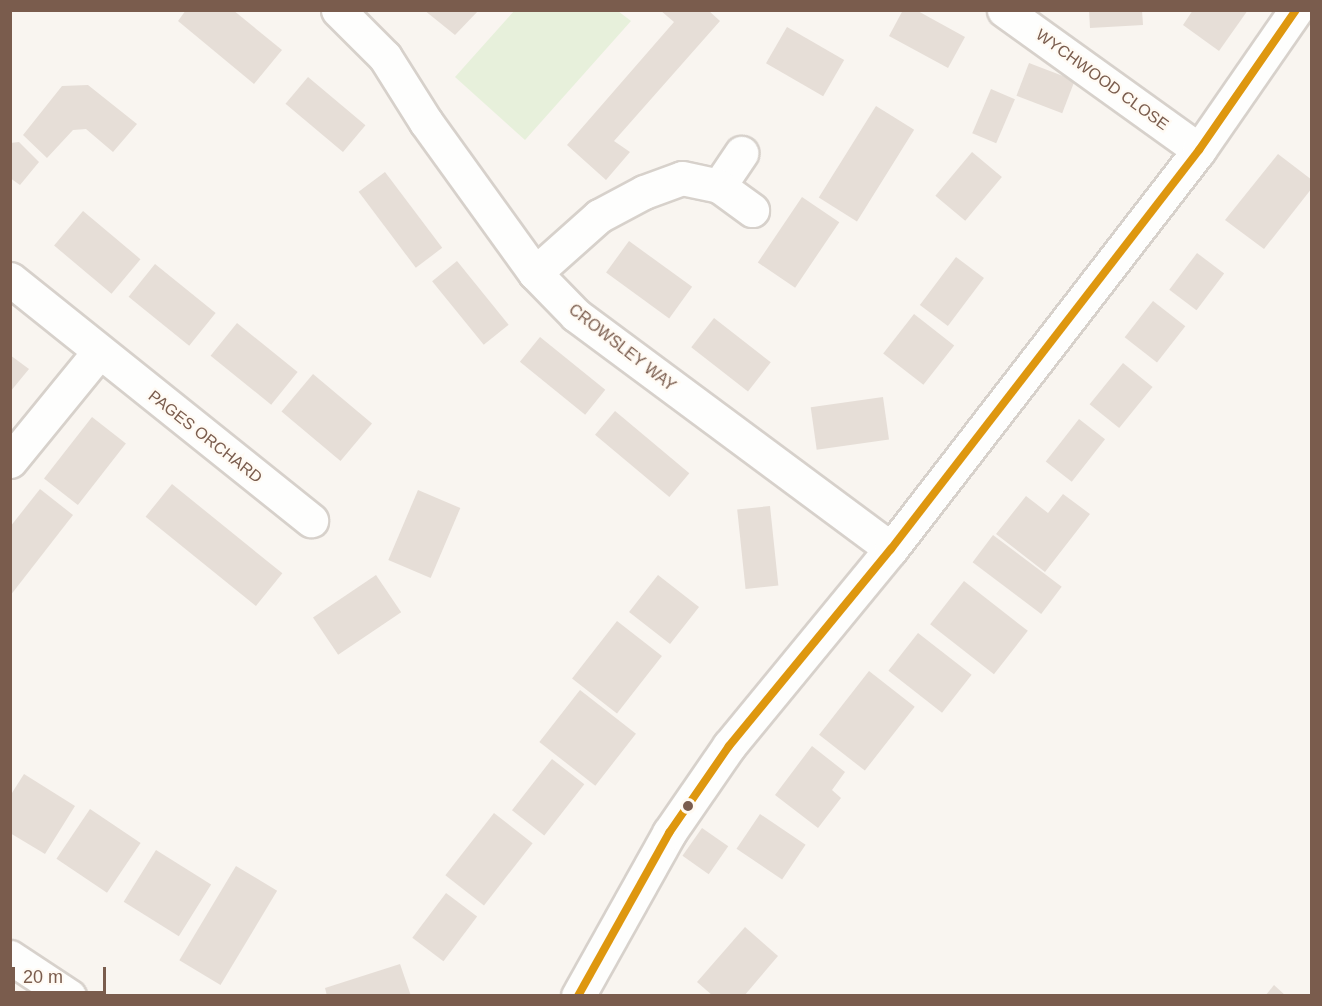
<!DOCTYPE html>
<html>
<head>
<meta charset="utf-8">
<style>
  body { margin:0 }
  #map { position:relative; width:1322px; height:1006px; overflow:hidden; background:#f9f5f0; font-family:Arial,sans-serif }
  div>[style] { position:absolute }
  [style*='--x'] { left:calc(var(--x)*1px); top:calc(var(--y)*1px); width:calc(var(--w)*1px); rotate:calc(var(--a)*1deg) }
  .green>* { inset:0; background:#e7f0db }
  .building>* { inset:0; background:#e6ded7; transform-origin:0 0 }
  .roads { filter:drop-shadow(2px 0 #d7d1cb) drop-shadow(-2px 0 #d7d1cb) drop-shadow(0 2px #d7d1cb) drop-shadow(0 -2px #d7d1cb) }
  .minor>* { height:33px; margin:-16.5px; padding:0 16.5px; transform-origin:16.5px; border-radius:16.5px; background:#fefefd }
  .bus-1>* { height:8px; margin:-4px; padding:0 4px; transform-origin:4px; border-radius:4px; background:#de970f }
  .dots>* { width:16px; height:16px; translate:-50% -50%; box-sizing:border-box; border:3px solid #fffaf3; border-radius:50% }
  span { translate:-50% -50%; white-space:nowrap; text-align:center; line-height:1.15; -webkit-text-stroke:4.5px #fffaf3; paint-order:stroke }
  .street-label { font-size:16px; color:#7a5c4d }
  .frame { position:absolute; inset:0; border:12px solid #7a5c4d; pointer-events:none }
  .scale { position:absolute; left:12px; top:967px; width:94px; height:27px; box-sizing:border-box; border:3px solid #7a5c4d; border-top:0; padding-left:8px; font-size:18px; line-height:21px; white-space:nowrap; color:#7a5c4d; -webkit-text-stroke:4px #fffaf3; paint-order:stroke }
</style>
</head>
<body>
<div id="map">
  <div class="green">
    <div style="clip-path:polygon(514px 11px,618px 11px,631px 21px,525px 140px,455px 77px)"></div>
  </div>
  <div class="building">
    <div style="clip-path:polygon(186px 10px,233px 10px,282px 50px,254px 84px,178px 21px)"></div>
    <div style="clip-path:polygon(424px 10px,479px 10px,455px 35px)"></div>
    <div style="clip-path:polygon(660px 10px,708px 10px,720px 21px,614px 141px,630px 152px,606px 180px,567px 145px,674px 22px)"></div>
    <div style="clip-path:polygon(903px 10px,916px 10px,965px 37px,948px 68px,889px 36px)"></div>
    <div style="clip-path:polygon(1089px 10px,1142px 10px,1143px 25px,1090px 28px)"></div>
    <div style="clip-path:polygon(1193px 10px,1248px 10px,1219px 51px,1183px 25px)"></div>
    <div style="left:787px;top:27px;width:66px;height:42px;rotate:30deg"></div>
    <div style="left:1029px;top:63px;width:49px;height:35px;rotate:21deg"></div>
    <div style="left:308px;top:77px;width:75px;height:35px;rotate:40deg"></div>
    <div style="clip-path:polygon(88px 85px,137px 124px,113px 152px,86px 129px,73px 130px,47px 158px,23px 135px,62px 86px)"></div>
    <div style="left:991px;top:89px;width:26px;height:48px;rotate:23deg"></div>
    <div style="left:876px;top:106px;width:45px;height:108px;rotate:32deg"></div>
    <div style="clip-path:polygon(19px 142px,39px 162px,20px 185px,10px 178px,10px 143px)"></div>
    <div style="left:972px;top:152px;width:39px;height:57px;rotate:40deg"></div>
    <div style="clip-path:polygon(1278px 154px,1312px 180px,1312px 188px,1264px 249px,1225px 220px)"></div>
    <div style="left:385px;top:172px;width:95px;height:33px;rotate:53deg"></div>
    <div style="left:802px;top:197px;width:45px;height:79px;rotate:34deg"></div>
    <div style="left:83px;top:211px;width:75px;height:45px;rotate:40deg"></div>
    <div style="left:629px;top:241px;width:78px;height:39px;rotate:36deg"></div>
    <div style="left:1197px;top:253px;width:34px;height:46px;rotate:37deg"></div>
    <div style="left:956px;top:257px;width:35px;height:60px;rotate:37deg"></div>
    <div style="left:457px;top:261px;width:82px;height:32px;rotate:51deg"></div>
    <div style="left:155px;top:264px;width:78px;height:42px;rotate:39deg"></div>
    <div style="left:1153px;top:301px;width:41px;height:46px;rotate:38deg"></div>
    <div style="left:914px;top:314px;width:51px;height:50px;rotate:38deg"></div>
    <div style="left:714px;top:318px;width:72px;height:37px;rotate:38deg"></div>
    <div style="left:237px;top:323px;width:78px;height:42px;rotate:39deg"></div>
    <div style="left:540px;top:337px;width:84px;height:32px;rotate:39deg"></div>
    <div style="clip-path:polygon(10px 355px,29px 369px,10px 392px)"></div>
    <div style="left:1123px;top:363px;width:38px;height:53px;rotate:39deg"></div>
    <div style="left:313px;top:374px;width:77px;height:49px;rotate:40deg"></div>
    <div style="left:883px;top:397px;width:43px;height:73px;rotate:82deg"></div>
    <div style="left:615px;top:411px;width:97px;height:31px;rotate:40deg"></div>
    <div style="left:92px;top:417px;width:43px;height:78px;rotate:38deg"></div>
    <div style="left:1079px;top:419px;width:33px;height:54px;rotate:38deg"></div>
    <div style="left:172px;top:484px;width:142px;height:42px;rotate:39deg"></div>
    <div style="clip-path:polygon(40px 489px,73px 515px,10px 596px,10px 527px)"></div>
    <div style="left:418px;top:490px;width:46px;height:76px;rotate:23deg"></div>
    <div style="clip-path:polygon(1063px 494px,1090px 514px,1045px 572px,996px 534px,1026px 496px,1048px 513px)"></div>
    <div style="left:770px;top:506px;width:80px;height:33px;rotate:84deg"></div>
    <div style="left:993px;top:535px;width:86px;height:34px;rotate:37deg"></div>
    <div style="left:376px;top:575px;width:45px;height:76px;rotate:56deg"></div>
    <div style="left:658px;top:575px;width:52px;height:47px;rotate:38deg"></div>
    <div style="left:964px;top:581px;width:81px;height:55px;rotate:38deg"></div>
    <div style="left:617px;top:621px;width:57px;height:73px;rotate:38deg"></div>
    <div style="left:918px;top:633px;width:68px;height:48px;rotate:38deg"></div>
    <div style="left:869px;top:671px;width:58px;height:81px;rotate:38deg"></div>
    <div style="left:580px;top:690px;width:71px;height:66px;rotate:38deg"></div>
    <div style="clip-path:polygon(812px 746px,845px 772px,832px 790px,841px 798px,818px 828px,775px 795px)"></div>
    <div style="left:552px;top:759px;width:41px;height:65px;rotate:38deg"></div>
    <div style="clip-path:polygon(24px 774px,75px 806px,45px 854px,10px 833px,10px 796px)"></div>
    <div style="left:90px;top:809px;width:61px;height:60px;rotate:34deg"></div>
    <div style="left:494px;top:813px;width:49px;height:79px;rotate:38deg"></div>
    <div style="left:760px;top:814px;width:55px;height:42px;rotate:34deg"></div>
    <div style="left:702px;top:828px;width:32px;height:34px;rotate:35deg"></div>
    <div style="left:156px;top:850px;width:65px;height:61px;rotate:32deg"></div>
    <div style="left:236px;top:866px;width:48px;height:110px;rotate:31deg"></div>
    <div style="left:446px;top:893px;width:39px;height:56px;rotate:37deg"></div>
    <div style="clip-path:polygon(745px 927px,778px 956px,744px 996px,713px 996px,697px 982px)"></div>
    <div style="clip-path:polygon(400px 964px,411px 996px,327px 996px,325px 988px)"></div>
    <div style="clip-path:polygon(1274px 985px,1286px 996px,1265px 996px)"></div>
  </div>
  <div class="roads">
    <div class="minor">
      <div style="--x:338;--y:10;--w:66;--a:45"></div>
      <div style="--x:385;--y:57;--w:77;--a:57.8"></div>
      <div style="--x:426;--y:122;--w:186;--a:54.2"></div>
      <div style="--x:535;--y:273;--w:59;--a:45.7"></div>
      <div style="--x:576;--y:315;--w:392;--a:36.6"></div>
      <div style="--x:1004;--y:10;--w:240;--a:35.7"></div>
      <div style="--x:719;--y:186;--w:40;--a:-56"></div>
      <div style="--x:535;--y:273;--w:86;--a:-41.7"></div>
      <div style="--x:599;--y:216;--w:51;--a:-28.1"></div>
      <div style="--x:644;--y:192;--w:40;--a:-20.2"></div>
      <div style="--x:682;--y:178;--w:38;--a:12"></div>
      <div style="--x:719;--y:186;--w:41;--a:36"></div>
      <div style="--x:10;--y:279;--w:386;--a:38.7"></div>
      <div style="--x:10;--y:461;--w:141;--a:-50.8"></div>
      <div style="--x:10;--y:957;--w:71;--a:33.5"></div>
      <div style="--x:578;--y:996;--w:187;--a:-60.8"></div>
      <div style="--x:669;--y:833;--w:106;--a:-55.4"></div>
      <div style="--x:729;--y:746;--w:255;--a:-50.6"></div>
      <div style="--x:891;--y:549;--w:504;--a:-52.33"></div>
      <div style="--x:1199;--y:150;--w:170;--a:-55.3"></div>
    </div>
  </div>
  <div class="bus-1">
    <div style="--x:578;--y:996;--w:187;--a:-60.8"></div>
    <div style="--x:669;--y:833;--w:106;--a:-55.4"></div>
    <div style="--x:729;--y:746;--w:255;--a:-50.6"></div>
    <div style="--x:891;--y:549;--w:504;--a:-52.33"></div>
    <div style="--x:1199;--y:150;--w:170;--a:-55.3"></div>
  </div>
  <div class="dots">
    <div style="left:688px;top:806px;background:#7a5c4d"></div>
  </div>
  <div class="street-label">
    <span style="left:1102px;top:80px;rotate:36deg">WYCHWOOD CLOSE</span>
    <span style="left:622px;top:348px;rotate:38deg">CROWSLEY WAY</span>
    <span style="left:205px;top:437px;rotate:38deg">PAGES ORCHARD</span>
  </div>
  <div class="frame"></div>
  <div class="scale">20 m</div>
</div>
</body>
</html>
